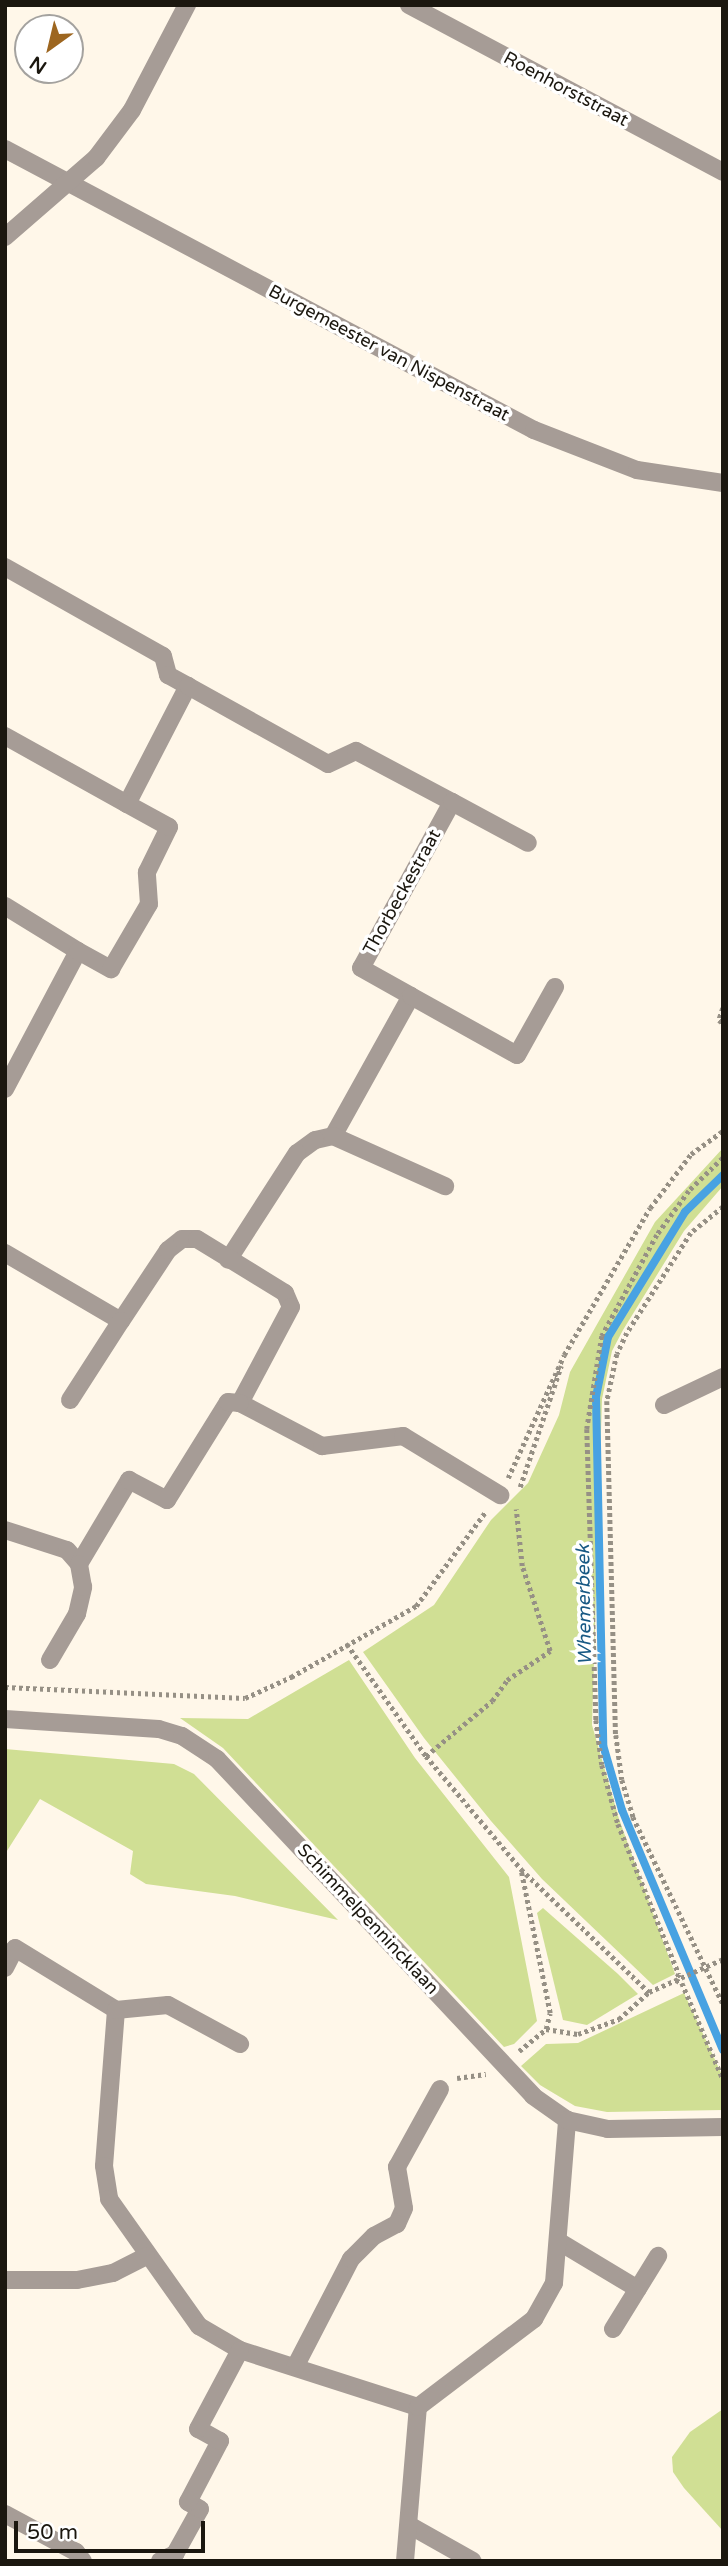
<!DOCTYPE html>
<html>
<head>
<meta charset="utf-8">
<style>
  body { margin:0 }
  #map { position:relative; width:728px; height:2566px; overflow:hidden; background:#fff7e9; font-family:"Varela Round",sans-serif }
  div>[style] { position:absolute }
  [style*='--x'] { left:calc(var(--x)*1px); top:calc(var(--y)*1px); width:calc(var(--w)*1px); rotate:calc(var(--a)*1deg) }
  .green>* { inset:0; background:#d0df94 }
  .stream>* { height:8px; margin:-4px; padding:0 4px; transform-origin:4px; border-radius:4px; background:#48a2e2 }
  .path>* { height:4.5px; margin-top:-2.25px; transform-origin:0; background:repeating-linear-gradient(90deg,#969085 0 3.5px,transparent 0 7px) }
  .minor>* { height:18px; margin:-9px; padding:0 9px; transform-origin:9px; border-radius:9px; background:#a69c96 }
  .tertiary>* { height:18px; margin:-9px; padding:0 9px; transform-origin:9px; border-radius:9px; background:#a69c96 }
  span { translate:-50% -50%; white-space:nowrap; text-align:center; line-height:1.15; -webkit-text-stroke:7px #fff; paint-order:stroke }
  .street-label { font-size:18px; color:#1b170f }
  .water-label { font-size:19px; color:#185984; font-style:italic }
  .frame { position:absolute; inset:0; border:7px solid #1b170f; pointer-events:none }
  .north { position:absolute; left:14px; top:14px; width:70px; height:70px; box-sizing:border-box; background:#fff; border:2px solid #a4a29f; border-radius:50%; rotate:214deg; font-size:19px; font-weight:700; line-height:28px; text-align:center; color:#1b170f }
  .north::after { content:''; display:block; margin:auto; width:24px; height:32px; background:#9d6620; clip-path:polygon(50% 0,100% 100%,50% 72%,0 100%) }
  .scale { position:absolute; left:14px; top:2521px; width:191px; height:32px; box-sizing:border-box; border:4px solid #1b170f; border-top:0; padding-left:9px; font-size:21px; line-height:24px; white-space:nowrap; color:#1b170f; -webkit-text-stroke:5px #fff; paint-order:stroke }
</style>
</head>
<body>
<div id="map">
  <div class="green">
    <div style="clip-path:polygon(723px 1148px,723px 1186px,684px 1231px,623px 1330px,612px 1351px,602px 1399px,592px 1725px,619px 1819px,675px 1974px,653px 1985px,542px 1879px,491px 1821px,424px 1738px,363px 1652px,434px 1605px,491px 1520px,528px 1483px,559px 1415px,570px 1372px,655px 1222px)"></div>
    <div style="clip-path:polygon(349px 1660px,415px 1758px,509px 1877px,537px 2021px,514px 2044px,504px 2047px,223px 1748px,180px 1718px,248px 1719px)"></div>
    <div style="clip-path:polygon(5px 1749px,174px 1764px,194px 1774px,338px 1920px,235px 1896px,146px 1884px,130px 1874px,133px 1851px,40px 1799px,5px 1854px)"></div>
    <div style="clip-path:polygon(543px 1908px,618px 1974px,638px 1994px,587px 2025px,563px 2020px,537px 1913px)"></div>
    <div style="clip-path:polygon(684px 1993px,723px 2077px,723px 2110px,607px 2112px,575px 2106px,540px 2085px,521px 2066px,546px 2044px,578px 2043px)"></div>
    <div style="clip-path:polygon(723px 2409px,723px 2531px,684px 2488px,673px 2472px,672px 2457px,690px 2432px)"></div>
  </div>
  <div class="stream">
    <div style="--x:723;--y:1175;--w:53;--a:135.8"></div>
    <div style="--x:685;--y:1212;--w:147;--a:121.6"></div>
    <div style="--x:608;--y:1337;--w:61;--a:101.3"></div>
    <div style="--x:596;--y:1397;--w:348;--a:88.8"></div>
    <div style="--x:603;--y:1745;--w:68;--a:73.7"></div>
    <div style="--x:622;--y:1810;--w:260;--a:67.2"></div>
  </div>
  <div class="path">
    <div style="--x:723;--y:1008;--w:13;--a:108"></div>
    <div style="--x:719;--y:1020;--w:5;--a:37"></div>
    <div style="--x:723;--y:1158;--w:47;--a:135.9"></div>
    <div style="--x:689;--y:1191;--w:54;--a:126"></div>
    <div style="--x:657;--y:1235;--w:115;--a:118.6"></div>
    <div style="--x:602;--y:1336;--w:94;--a:99.2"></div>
    <div style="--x:587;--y:1429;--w:291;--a:88.2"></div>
    <div style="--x:596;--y:1720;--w:45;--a:82.4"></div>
    <div style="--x:602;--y:1765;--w:61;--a:74.8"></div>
    <div style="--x:618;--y:1824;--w:162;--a:67.9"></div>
    <div style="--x:679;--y:1974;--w:7;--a:117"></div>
    <div style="--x:676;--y:1980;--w:7;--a:27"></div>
    <div style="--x:682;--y:1983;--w:104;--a:66.9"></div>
    <div style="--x:723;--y:1207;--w:41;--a:140.9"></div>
    <div style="--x:691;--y:1233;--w:119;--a:122.6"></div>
    <div style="--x:627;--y:1333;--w:23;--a:115"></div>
    <div style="--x:617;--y:1354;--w:48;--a:102"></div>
    <div style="--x:607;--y:1401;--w:334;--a:88.5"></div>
    <div style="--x:616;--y:1735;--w:45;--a:82.4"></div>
    <div style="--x:622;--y:1780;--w:39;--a:73"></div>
    <div style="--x:633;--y:1817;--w:208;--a:64.3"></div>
    <div style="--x:508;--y:1478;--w:135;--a:-65.5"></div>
    <div style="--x:564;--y:1355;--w:170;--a:-59.7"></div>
    <div style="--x:650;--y:1208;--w:68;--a:-52.8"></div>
    <div style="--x:691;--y:1154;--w:39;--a:-36"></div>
    <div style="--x:520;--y:1487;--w:128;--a:-71.3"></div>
    <div style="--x:347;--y:1644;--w:137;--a:54.8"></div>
    <div style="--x:426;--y:1756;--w:148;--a:49.9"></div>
    <div style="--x:521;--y:1869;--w:178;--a:43.9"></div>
    <div style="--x:649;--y:1992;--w:81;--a:-24"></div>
    <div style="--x:5;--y:1687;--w:240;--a:2.6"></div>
    <div style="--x:245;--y:1698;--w:51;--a:-24.5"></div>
    <div style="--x:291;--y:1677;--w:144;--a:-29.6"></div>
    <div style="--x:416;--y:1606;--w:118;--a:-53.6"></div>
    <div style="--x:426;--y:1756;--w:86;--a:-39.8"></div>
    <div style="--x:492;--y:1701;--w:26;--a:-54"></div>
    <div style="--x:507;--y:1680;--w:52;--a:-34"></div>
    <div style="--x:550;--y:1651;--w:89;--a:-108.2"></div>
    <div style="--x:522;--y:1566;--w:57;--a:-96"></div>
    <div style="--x:546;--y:2029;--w:32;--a:9"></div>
    <div style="--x:578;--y:2034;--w:44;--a:-20.1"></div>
    <div style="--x:619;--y:2019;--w:40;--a:-42"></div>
    <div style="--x:519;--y:2051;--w:35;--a:-39"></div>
    <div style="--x:546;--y:2029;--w:16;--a:-76"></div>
    <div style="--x:550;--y:2013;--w:146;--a:-101.5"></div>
    <div style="--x:457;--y:2078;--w:29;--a:-8"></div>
  </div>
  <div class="minor">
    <div style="--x:409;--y:5;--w:356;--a:28"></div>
    <div style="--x:5;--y:149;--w:599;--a:27.98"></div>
    <div style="--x:534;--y:430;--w:110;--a:21.2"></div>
    <div style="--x:637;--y:470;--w:87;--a:8.6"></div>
    <div style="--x:5;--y:567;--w:181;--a:29.4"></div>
    <div style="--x:163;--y:656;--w:20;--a:75"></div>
    <div style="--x:168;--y:675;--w:23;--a:29"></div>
    <div style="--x:5;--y:736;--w:140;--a:29.1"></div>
    <div style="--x:127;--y:804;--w:133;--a:-62.7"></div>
    <div style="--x:188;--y:686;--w:160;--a:29.1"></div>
    <div style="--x:328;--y:764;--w:31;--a:-25"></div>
    <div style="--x:356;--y:751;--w:109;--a:28"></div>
    <div style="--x:452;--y:802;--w:189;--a:118.7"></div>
    <div style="--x:361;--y:968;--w:57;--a:29.2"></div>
    <div style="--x:411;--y:996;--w:160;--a:119.1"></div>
    <div style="--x:333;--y:1136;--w:18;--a:167"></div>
    <div style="--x:315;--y:1140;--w:22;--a:144"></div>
    <div style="--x:297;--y:1153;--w:127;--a:122.8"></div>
    <div style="--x:452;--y:802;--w:86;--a:28.3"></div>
    <div style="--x:5;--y:906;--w:86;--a:31.7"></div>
    <div style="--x:411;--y:996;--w:121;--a:29.1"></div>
    <div style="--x:517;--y:1055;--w:78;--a:-60.8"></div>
    <div style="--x:5;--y:1089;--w:156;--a:-62.1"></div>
    <div style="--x:78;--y:951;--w:38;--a:29"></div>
    <div style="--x:111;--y:969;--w:75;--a:-59.7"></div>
    <div style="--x:149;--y:904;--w:32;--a:-94"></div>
    <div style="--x:147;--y:872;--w:50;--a:-63.9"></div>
    <div style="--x:169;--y:827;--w:48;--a:-151.3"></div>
    <div style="--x:333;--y:1136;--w:123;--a:24.1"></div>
    <div style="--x:5;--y:1253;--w:134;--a:30.4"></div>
    <div style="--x:121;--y:1321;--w:85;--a:-56.5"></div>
    <div style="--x:168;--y:1250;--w:18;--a:-38"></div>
    <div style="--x:182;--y:1239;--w:15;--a:0"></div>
    <div style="--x:197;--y:1239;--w:103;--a:31.5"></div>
    <div style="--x:285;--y:1293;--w:15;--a:67"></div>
    <div style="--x:291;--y:1307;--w:109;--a:118"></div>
    <div style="--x:240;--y:1403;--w:93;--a:27.7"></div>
    <div style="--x:322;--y:1446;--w:82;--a:-7"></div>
    <div style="--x:403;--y:1436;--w:114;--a:31.3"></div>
    <div style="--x:70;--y:1400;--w:94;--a:-57.2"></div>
    <div style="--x:664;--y:1405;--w:65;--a:-25.4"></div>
    <div style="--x:5;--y:1530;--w:65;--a:17.9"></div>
    <div style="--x:67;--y:1550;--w:18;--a:49"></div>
    <div style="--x:79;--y:1564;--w:98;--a:-59.2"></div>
    <div style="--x:129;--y:1480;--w:43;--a:27.8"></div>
    <div style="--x:167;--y:1500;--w:115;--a:-58.1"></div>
    <div style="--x:228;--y:1402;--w:12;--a:5"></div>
    <div style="--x:50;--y:1660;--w:53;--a:-59.6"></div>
    <div style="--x:77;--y:1614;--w:28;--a:-77"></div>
    <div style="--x:83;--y:1587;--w:23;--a:-100"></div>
    <div style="--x:5;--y:1968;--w:22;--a:-63"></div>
    <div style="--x:15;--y:1948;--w:119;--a:31.5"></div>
    <div style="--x:116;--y:2010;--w:156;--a:94.4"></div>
    <div style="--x:104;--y:2166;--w:33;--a:81"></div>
    <div style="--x:109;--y:2199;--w:156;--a:54.7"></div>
    <div style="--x:199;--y:2326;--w:48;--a:30.3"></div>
    <div style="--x:240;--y:2350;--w:187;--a:17.8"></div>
    <div style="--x:116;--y:2010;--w:52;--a:-5.5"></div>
    <div style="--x:168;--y:2005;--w:82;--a:28.4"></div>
    <div style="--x:558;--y:2241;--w:93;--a:31"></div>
    <div style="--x:5;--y:2280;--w:72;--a:0"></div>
    <div style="--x:77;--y:2280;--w:37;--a:-11"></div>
    <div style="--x:113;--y:2273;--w:37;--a:-27"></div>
    <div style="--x:613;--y:2329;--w:86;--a:-58.3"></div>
    <div style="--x:295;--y:2367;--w:122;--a:-62.6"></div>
    <div style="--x:351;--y:2259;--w:33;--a:-45"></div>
    <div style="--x:374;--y:2236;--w:26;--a:-28"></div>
    <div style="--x:397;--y:2224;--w:17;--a:-66"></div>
    <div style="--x:404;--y:2208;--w:42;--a:-99.7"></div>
    <div style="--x:397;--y:2167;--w:89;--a:-61.1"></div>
    <div style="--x:5;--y:2514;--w:81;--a:28.2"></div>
    <div style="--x:76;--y:2552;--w:11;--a:52"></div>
    <div style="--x:409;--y:2525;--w:73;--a:29.4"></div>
    <div style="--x:160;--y:2561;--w:17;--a:-25"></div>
    <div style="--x:175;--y:2554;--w:51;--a:-60.9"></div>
    <div style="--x:200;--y:2509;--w:14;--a:-150"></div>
    <div style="--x:188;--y:2502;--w:69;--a:-62.3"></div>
    <div style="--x:220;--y:2441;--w:25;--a:-151"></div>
    <div style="--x:198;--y:2429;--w:89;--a:-62"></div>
    <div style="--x:405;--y:2561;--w:155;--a:-85.2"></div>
    <div style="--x:418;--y:2407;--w:146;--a:-37.2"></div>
    <div style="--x:534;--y:2319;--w:41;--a:-60.9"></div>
    <div style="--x:554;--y:2283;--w:164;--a:-85.4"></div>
  </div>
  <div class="tertiary">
    <div style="--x:5;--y:237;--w:121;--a:-41"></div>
    <div style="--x:96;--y:158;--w:60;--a:-53.1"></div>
    <div style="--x:132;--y:110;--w:119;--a:-62.4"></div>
    <div style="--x:5;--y:1719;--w:154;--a:3.7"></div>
    <div style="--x:159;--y:1729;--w:24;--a:17"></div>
    <div style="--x:182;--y:1736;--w:42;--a:33.3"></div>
    <div style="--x:217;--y:1759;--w:462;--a:46.8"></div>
    <div style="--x:533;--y:2096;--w:42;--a:35.2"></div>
    <div style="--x:567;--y:2120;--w:42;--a:12.4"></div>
    <div style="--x:608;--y:2129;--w:115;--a:-1"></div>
  </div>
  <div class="street-label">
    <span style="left:566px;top:89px;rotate:28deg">Roenhorststraat</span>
    <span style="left:389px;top:353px;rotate:28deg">Burgemeester van Nispenstraat</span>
    <span style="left:402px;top:892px;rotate:-61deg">Thorbeckestraat</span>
    <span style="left:368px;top:1919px;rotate:47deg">Schimmelpennincklaan</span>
  </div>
  <div class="water-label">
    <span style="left:585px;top:1605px;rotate:-91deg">Whemerbeek</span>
  </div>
  <div class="frame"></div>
  <div class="north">N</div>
  <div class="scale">50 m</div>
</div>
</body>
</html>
